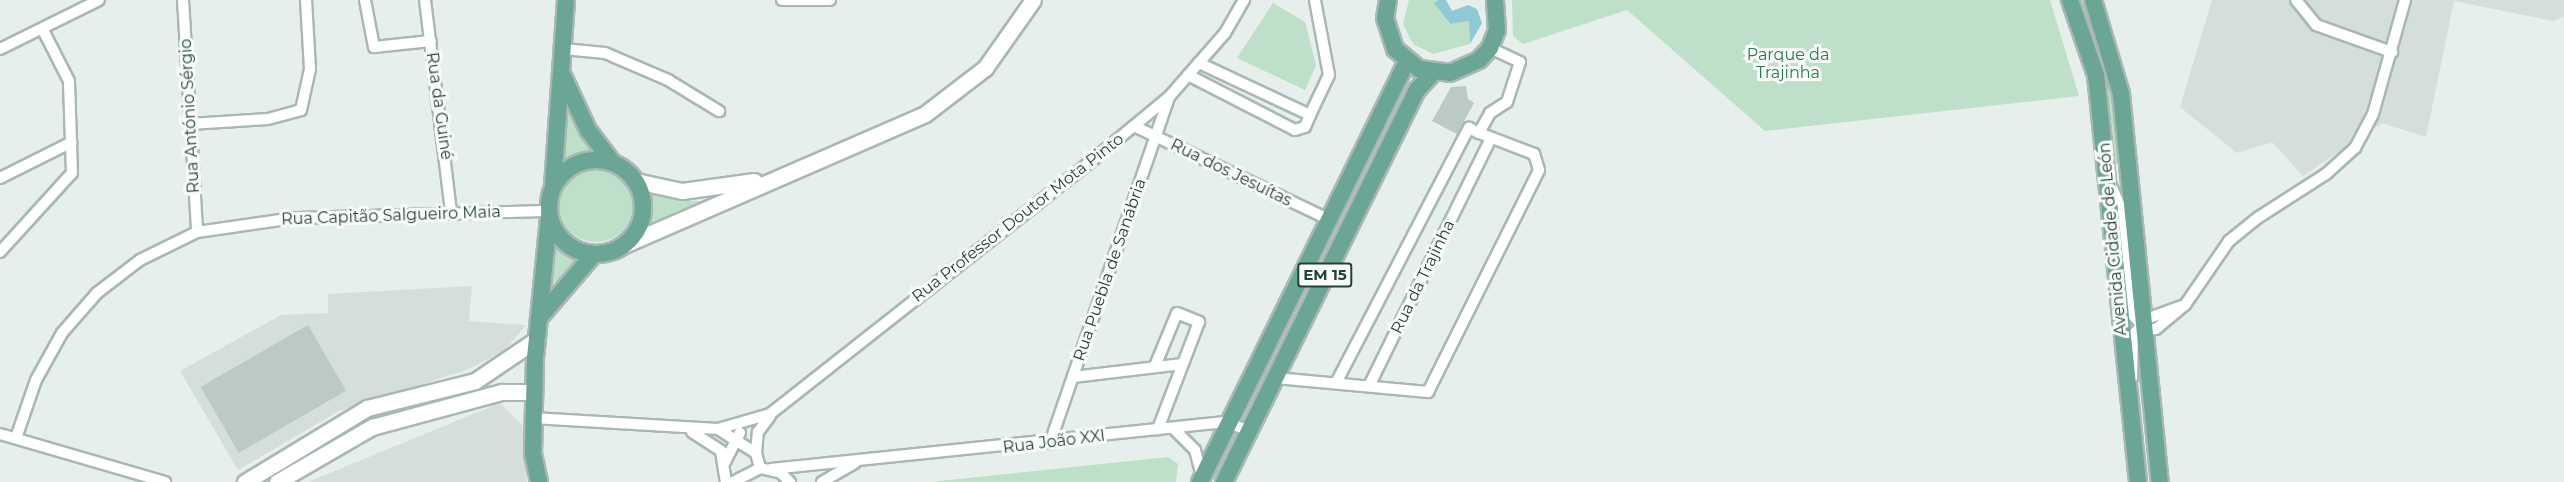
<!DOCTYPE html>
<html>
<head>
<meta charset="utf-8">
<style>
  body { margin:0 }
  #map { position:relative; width:2564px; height:482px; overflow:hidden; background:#e6efeb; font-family:Montserrat,sans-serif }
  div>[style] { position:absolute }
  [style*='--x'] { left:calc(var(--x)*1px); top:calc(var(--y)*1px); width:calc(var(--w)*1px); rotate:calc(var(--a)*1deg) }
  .built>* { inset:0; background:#d4dfda }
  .green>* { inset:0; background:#bfe0c8 }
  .round { border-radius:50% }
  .water>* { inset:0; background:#8ec9d4 }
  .building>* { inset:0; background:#bbcac4; transform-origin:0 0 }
  .roads { filter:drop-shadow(2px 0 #a8b8b2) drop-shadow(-2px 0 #a8b8b2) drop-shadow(0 2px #a8b8b2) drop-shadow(0 -2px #a8b8b2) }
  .street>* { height:10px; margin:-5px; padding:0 5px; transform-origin:5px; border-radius:5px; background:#fff }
  .secondary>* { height:15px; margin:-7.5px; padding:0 7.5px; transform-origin:7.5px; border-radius:7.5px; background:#fff }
  .primary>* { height:16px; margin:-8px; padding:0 8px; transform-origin:8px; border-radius:8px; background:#6aa596 }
  .primary>.ring { margin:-8px; padding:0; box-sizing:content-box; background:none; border:16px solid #6aa596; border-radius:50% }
  span { translate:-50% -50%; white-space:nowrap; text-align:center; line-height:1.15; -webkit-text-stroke:6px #f7fbf9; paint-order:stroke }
  .shield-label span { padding:2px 4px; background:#f7fbf9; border:2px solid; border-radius:4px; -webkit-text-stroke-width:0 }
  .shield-label { font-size:15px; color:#24423a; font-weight:700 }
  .park-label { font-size:16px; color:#2d7a4b }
  .street-label { font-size:16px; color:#24423a }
</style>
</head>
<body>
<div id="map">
  <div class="built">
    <div style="clip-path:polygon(2212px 0,2564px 0,2564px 16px,2553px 21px,2454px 1px,2426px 137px,2382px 123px,2303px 176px,2272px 142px,2237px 153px,2180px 107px)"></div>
    <div style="clip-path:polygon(472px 286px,469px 321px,526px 325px,505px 350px,469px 369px,339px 411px,238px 470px,180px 371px,281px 315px,328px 313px,328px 294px)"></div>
    <div style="clip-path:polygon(500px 403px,522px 425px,527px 482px,308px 482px)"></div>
  </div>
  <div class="green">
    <div style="clip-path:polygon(1409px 0,1439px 0,1435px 3px,1449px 24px,1469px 21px,1470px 44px,1433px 54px,1413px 44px,1403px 24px)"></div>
    <div style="clip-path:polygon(1512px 0,2050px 0,2079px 96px,1765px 131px,1627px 10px,1523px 44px,1513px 36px)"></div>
    <div style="clip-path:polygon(2079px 0,2085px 0,2097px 32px,2113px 92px,2120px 164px,2115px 164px,2101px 65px)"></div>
    <div style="clip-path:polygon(1273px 3px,1305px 22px,1316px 65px,1305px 90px,1237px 58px)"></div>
    <div style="clip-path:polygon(565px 106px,578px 132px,596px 153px,579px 152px,562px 161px)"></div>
    <div class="round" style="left:559px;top:168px;width:74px;height:74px"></div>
    <div style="clip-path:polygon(650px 191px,680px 200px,701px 201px,649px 224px)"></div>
    <div style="clip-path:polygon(555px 241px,580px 258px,551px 286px)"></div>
    <div style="clip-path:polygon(1168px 457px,1178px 464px,1176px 482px,930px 482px)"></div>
  </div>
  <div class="water">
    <div style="clip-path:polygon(1439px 0,1446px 0,1452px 11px,1468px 5px,1477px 9px,1482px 23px,1470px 44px,1469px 21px,1450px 24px,1434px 3px)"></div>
  </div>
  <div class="building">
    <div style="clip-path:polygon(1466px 86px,1468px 99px,1474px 103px,1457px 134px,1432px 121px,1451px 87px)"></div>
    <div style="left:308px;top:325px;width:76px;height:124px;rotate:60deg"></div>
  </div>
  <div class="roads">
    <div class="street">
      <div style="--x:183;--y:0;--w:232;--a:86.5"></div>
      <div style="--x:365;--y:0;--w:48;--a:79.2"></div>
      <div style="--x:374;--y:47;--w:57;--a:-6"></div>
      <div style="--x:425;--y:0;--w:215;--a:83"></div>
      <div style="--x:782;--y:0;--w:48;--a:0"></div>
      <div style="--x:2296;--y:0;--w:32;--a:51"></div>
      <div style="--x:2316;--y:25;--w:81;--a:19.6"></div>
      <div style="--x:0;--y:49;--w:110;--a:-26.3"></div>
      <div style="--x:564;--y:49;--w:41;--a:5.6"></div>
      <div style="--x:605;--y:53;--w:69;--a:23.2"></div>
      <div style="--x:668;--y:80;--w:60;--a:31.3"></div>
      <div style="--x:1188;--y:75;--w:120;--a:27.2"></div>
      <div style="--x:1295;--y:130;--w:10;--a:-17"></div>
      <div style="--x:1305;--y:127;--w:13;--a:-67"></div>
      <div style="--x:1310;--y:115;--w:123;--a:-154.9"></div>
      <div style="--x:1310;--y:115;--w:44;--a:-64.6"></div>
      <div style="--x:1329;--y:75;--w:76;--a:-100.6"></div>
      <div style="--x:190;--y:124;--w:78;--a:-3.7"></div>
      <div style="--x:268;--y:119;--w:34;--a:-15"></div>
      <div style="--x:301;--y:110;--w:42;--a:-77.6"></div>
      <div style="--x:310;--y:69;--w:69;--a:-93.3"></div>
      <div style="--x:1134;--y:126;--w:215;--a:25.6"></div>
      <div style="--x:0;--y:178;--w:80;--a:-26.6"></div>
      <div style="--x:2109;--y:181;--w:35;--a:66"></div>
      <div style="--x:2123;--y:213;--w:99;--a:86"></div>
      <div style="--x:2130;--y:312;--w:24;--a:48"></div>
      <div style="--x:2146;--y:330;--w:10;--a:-6"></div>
      <div style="--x:2156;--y:329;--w:38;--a:-40"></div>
      <div style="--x:2185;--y:305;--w:78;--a:-55.5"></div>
      <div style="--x:2229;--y:241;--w:38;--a:-39"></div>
      <div style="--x:2259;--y:217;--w:80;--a:-32.7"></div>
      <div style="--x:2326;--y:174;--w:39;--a:-42"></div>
      <div style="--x:2355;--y:148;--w:38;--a:-62"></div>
      <div style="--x:2373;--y:114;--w:118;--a:-74.3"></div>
      <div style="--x:0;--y:252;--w:107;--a:-47.7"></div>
      <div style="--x:72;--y:173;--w:92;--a:-91.9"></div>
      <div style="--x:69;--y:81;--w:59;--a:-117"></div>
      <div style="--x:1155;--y:366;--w:57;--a:-67.5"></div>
      <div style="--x:1177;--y:313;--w:24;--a:22"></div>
      <div style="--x:1199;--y:322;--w:115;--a:111"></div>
      <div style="--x:1073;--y:377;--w:110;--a:-6.8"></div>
      <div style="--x:1275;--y:378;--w:154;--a:5.2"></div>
      <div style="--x:1428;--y:392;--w:248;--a:-63.4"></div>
      <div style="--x:1539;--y:170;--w:17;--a:-107"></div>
      <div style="--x:1534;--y:154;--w:59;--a:-159.1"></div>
      <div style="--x:1479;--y:133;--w:23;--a:-61"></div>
      <div style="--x:1490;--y:113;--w:20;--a:-33"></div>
      <div style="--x:1507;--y:102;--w:42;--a:-72"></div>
      <div style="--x:1520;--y:62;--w:33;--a:-155"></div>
      <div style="--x:2132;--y:378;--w:43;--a:-88.7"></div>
      <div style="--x:2133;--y:335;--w:23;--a:-47"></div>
      <div style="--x:2149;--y:318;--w:35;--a:-20"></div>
      <div style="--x:1336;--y:383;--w:288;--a:-62.5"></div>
      <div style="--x:1469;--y:128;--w:11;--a:27"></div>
      <div style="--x:1369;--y:386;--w:276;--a:-63.8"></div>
      <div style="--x:533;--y:418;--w:185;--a:3.4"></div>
      <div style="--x:718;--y:429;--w:45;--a:32.3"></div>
      <div style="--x:756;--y:453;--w:16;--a:75"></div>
      <div style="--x:1173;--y:428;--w:31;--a:45"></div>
      <div style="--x:1195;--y:450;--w:28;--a:75"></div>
      <div style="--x:718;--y:429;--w:54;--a:-16.1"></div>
      <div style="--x:770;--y:414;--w:414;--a:-38.2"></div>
      <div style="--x:1095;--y:158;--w:96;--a:-39.5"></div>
      <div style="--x:1169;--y:97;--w:85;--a:-48.8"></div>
      <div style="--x:1225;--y:33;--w:38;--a:-60"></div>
      <div style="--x:692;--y:432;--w:35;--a:33"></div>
      <div style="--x:721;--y:451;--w:31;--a:81"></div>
      <div style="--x:0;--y:434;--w:172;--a:16.2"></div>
      <div style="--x:16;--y:438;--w:61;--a:-71"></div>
      <div style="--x:36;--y:380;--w:54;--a:-61"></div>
      <div style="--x:62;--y:333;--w:53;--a:-48.8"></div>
      <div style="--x:97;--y:293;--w:54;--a:-37.5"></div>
      <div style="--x:140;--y:260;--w:64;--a:-26.2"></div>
      <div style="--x:197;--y:232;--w:98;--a:-8.2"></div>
      <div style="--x:294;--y:218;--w:254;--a:-1.6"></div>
      <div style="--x:1050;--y:443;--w:365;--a:-71"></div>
      <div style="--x:756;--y:453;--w:21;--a:-85"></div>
      <div style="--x:758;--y:432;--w:20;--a:-53"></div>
      <div style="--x:725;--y:462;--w:33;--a:-63"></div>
      <div style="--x:771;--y:469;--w:459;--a:-5.9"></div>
      <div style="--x:1228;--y:422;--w:22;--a:24"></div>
      <div style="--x:733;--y:482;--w:30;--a:-27"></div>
      <div style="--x:760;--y:468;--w:22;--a:13"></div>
      <div style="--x:781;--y:473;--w:13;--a:45"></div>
      <div style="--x:822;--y:482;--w:38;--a:-30"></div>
    </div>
    <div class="secondary">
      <div style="--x:636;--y:181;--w:47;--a:12.3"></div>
      <div style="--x:682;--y:191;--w:73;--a:-7.9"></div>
      <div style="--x:626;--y:244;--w:326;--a:-23.5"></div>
      <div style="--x:925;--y:114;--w:76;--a:-37.5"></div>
      <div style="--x:985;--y:68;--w:83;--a:-54.8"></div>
      <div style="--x:245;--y:482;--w:143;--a:-31.2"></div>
      <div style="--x:367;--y:408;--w:111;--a:-14"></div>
      <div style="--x:475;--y:381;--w:75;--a:-34.1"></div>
      <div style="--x:277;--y:482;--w:110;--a:-30.1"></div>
      <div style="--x:372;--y:427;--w:135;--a:-15.1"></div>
      <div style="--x:502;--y:392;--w:32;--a:0"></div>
    </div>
    <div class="primary">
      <div style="--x:1388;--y:0;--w:18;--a:99"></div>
      <div style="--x:1385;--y:18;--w:33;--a:72"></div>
      <div style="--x:1395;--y:49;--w:31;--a:40"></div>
      <div style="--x:1419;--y:69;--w:31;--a:7"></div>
      <div style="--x:1450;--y:73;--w:32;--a:-24"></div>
      <div style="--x:1479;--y:60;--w:16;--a:-47"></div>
      <div style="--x:1490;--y:48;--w:19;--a:-69"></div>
      <div style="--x:1497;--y:30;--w:30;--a:-94"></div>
      <div style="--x:2070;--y:0;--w:79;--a:70.9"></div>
      <div style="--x:2096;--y:75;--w:409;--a:84.1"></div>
      <div style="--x:2093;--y:0;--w:98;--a:73.4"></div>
      <div style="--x:2121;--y:94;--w:390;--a:84.3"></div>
      <div style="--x:563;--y:76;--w:60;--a:65.2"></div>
      <div style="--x:588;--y:130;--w:39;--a:53"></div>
      <div class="ring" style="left:549px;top:160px;width:78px;height:78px"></div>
      <div style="--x:553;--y:186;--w:186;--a:-86"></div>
      <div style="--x:539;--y:318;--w:84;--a:-49.3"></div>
      <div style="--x:539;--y:482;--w:29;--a:-102"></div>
      <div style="--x:533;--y:454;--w:96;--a:-88.8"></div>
      <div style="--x:535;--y:358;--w:142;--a:-84.3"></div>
      <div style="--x:1200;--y:482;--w:469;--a:-63.8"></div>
      <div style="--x:1224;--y:482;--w:437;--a:-63.8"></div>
      <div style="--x:1417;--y:90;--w:23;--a:-47"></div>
    </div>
  </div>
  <div class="shield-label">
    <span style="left:1325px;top:275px">EM 15</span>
  </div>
  <div class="park-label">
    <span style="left:1788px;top:64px">Parque da<br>Trajinha</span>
  </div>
  <div class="street-label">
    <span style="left:439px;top:106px;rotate:82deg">Rua da Guiné</span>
    <span style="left:190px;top:116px;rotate:-93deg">Rua António Sérgio</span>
    <span style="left:1231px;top:173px;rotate:26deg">Rua dos Jesuítas</span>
    <span style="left:391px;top:216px;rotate:-2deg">Rua Capitão Salgueiro Maia</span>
    <span style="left:1018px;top:218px;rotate:-38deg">Rua Professor Doutor Mota Pinto</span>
    <span style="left:2113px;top:239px;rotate:-95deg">Avenida Cidade de León</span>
    <span style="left:1110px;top:270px;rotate:-71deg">Rua Puebla de Sanábria</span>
    <span style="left:1423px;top:277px;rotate:-64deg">Rua da Trajinha</span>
    <span style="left:1054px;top:442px;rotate:-7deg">Rua João XXI</span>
  </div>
</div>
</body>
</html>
